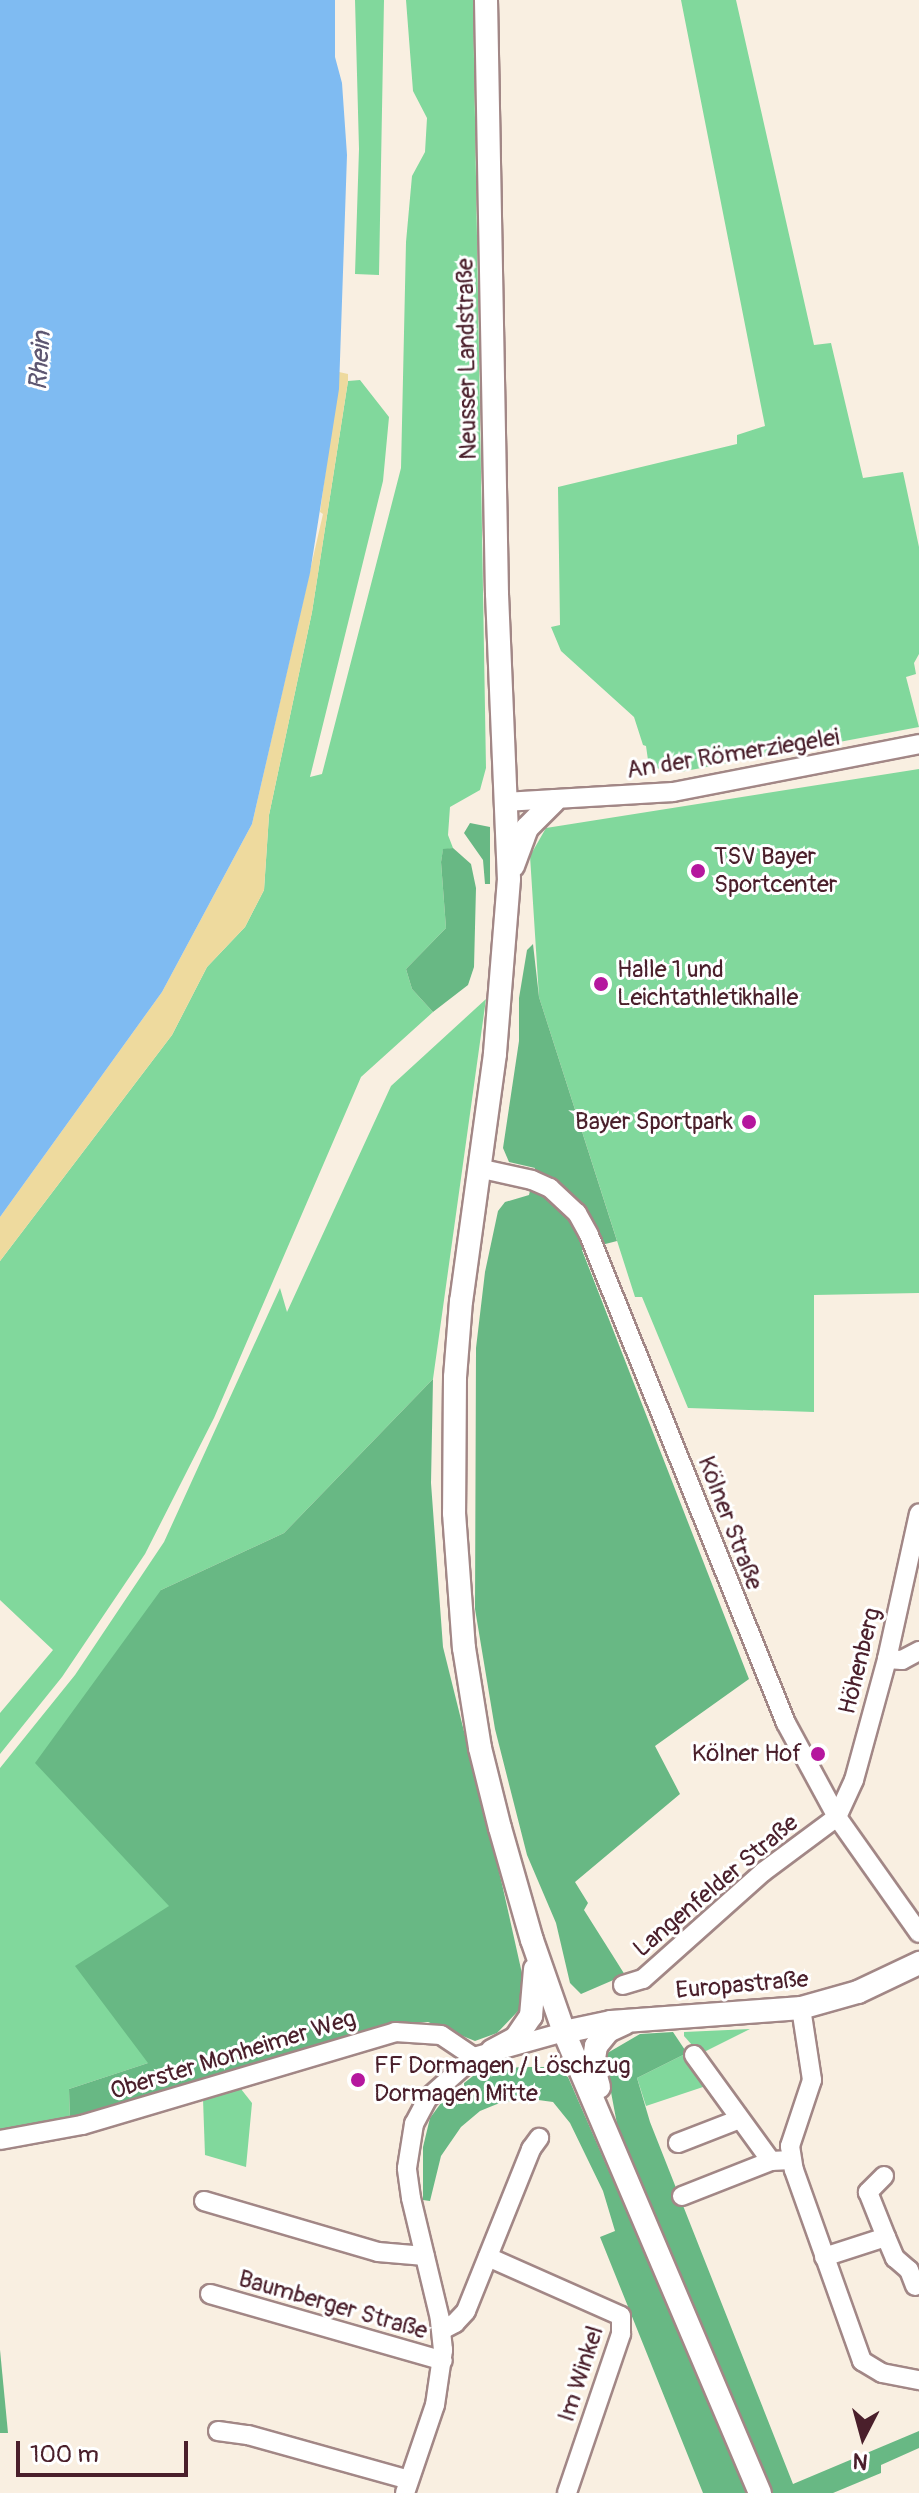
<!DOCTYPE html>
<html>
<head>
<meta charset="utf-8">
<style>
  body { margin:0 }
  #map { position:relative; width:919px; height:2493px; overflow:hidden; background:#f9efe1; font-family:Pangolin,sans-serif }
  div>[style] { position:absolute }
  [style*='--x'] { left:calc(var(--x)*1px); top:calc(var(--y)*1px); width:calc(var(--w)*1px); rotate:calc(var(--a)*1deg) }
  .green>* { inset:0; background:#81d89c }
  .forest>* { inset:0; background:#68b884 }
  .sand>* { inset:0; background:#eeda9e }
  .water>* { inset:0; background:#7fbbf2 }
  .roads { filter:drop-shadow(2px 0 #a28786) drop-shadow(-2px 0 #a28786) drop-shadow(0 2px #a28786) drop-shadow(0 -2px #a28786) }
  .minor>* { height:18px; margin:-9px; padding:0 9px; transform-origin:9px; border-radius:9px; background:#fff }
  .major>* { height:22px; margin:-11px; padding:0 11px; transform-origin:11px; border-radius:11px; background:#fff }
  .dots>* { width:22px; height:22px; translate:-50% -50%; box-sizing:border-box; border:4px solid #fff; border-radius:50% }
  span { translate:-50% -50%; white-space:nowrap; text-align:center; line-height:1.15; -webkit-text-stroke:6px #fff; paint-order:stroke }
  .street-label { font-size:24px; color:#4a1f2b }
  .poi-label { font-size:24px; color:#4a1f2b }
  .left { translate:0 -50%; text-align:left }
  .right { translate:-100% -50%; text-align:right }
  .water-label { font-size:26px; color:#5d5671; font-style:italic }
  .north { position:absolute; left:823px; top:2397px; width:80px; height:80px; -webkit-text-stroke:6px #fff; paint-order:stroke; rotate:186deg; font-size:22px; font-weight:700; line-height:32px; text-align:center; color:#4a1f2b }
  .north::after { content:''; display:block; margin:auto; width:28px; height:36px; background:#4a1f2b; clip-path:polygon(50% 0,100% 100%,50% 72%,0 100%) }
  .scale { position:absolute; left:16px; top:2441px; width:172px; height:36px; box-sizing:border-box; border:4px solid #4a1f2b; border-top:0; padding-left:10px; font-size:24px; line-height:28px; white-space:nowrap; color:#4a1f2b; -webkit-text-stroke:6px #fff; paint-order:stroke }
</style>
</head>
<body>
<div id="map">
  <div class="green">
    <div style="clip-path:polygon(355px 0,384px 0,379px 275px,355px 274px,359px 149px)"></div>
    <div style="clip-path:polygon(406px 0,473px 0,486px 768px,480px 790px,450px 807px,448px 835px,453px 848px,443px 850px,441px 862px,446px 928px,406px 969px,412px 989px,433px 1012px,361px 1077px,214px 1418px,145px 1554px,62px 1677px,0 1754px,0 1713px,53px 1650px,0 1600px,0 1261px,172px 1035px,207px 967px,245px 927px,264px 890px,269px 815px,312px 612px,348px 381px,360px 380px,389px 417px,383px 481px,310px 777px,322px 774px,401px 468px,406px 242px,412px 176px,425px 152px,427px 118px,413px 91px)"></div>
    <div style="clip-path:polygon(681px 0,736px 0,814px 345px,831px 343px,863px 478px,903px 472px,919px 547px,919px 654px,914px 663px,916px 674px,906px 677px,919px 727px,680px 772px,649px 767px,646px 746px,643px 745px,634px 717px,561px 651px,551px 627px,560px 625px,558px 487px,737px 444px,737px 435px,765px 426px)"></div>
    <div style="clip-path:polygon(919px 769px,919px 1293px,814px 1295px,814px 1412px,688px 1408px,642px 1297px,635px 1297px,539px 997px,530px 856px,546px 828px)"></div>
    <div style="clip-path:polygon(486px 999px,433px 1379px,284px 1533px,161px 1590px,169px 1906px,148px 2063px,69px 2089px,70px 2120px,0 2131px,0 1768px,75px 1675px,164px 1542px,280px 1288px,287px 1312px,391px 1086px)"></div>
    <div style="clip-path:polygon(750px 2029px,700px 2054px,684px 2036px,684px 2032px)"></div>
    <div style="clip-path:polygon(687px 2053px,706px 2086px,646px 2106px,637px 2078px)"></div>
    <div style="clip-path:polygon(241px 2089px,252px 2103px,246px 2167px,205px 2155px,203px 2099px)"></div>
  </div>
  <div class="forest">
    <div style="clip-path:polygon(470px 823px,490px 827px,490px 884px,485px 884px,483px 860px,464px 833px)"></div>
    <div style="clip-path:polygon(453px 848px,471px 864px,476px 888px,474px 967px,468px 985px,433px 1012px,412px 989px,406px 969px,446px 928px,441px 862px,443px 849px)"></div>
    <div style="clip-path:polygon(533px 944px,539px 997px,617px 1241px,582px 1250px,749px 1679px,655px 1746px,680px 1794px,575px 1882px,588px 1903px,584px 1910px,625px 1975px,581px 1994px,570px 1983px,556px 1923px,527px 1855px,495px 1729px,475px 1609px,476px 1348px,485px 1272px,498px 1211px,505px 1202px,529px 1195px,535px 1168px,509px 1162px,503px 1148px,519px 1041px,519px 998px,527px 950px)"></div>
    <div style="clip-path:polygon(433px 1379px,431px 1483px,443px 1647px,502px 1884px,523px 1978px,524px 2005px,497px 2033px,475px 2041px,428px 2022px,391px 2025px,70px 2120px,69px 2089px,148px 2063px,75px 1966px,169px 1906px,35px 1763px,161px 1590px,284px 1533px)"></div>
    <div style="clip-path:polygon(673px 2032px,687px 2053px,637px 2078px,650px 2122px,793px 2484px,919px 2431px,919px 2448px,881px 2465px,881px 2473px,833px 2493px,770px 2493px,617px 2124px,604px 2055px,640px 2034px)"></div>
    <div style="clip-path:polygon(519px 2067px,549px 2067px,568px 2077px,749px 2493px,703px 2493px,600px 2237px,615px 2231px,603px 2191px,570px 2123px,553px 2102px,531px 2099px,502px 2102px,480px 2111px,461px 2127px,441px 2156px,430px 2201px,423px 2200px,423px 2147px,430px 2118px,444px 2099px,473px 2076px)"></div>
    <div style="clip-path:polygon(0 2350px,8px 2433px,0 2433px)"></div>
  </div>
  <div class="sand">
    <div style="clip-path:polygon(339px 372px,348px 374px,348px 381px,312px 612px,269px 815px,264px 890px,245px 927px,207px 967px,172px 1035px,0 1261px,0 1217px,162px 992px,252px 824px,323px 514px,320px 512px)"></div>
  </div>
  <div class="water">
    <div style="clip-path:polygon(0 0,335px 0,335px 57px,342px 83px,347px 155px,339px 389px,310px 573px,252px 824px,162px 992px,0 1217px)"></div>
  </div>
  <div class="roads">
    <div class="minor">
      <div style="--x:505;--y:802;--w:168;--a:-3.4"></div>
      <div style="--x:673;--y:792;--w:251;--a:-11"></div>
      <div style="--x:478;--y:1168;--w:55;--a:12.5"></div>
      <div style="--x:532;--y:1180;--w:20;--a:24"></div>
      <div style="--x:550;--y:1188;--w:37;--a:43"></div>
      <div style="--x:577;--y:1213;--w:25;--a:61"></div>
      <div style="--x:589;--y:1235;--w:526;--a:68.02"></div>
      <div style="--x:786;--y:1723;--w:107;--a:61.5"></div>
      <div style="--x:837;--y:1817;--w:142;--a:54.7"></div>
      <div style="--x:887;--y:1659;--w:15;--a:4"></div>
      <div style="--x:902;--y:1660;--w:19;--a:-28"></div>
      <div style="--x:623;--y:1985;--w:21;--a:-17"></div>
      <div style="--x:643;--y:1979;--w:161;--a:-41.7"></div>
      <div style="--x:763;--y:1872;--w:92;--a:-36.6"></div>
      <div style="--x:837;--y:1817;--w:41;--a:-65.3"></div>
      <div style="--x:854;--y:1780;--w:125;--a:-74.7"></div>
      <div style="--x:887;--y:1659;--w:149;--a:-77.6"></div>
      <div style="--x:801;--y:2008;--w:73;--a:81.3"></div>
      <div style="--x:812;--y:2080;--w:70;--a:108.4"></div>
      <div style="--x:790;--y:2146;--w:24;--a:81"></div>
      <div style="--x:794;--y:2170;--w:203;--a:70.4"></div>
      <div style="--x:862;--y:2361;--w:23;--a:31"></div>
      <div style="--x:882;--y:2373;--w:38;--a:11"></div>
      <div style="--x:694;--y:2055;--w:131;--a:54"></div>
      <div style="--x:771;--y:2161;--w:20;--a:-3"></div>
      <div style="--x:0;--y:2140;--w:83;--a:-10.4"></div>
      <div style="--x:82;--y:2125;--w:327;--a:-16.5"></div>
      <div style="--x:395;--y:2032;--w:46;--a:3.7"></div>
      <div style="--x:441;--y:2035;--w:40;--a:34"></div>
      <div style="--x:678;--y:2143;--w:66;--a:-21.2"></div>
      <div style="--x:884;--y:2176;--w:23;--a:135"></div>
      <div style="--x:868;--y:2192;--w:48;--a:68.2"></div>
      <div style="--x:682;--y:2196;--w:96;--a:-21.5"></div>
      <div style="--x:204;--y:2201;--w:181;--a:16.3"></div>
      <div style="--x:378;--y:2252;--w:47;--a:4.9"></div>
      <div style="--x:488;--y:2257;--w:145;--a:23.9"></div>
      <div style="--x:621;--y:2316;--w:18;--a:90"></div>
      <div style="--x:621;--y:2334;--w:168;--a:108.8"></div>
      <div style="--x:824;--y:2257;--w:65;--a:-17.9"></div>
      <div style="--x:886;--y:2237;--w:23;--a:67"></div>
      <div style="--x:895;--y:2258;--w:18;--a:41"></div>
      <div style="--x:909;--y:2270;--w:17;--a:69"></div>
      <div style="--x:210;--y:2294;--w:242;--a:16"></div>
      <div style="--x:442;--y:2330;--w:15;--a:-28"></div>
      <div style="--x:455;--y:2323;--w:16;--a:-47"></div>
      <div style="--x:466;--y:2311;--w:175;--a:-68.1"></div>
      <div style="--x:531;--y:2149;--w:14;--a:-54"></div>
      <div style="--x:218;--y:2431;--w:30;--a:8"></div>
      <div style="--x:248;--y:2435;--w:167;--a:15.6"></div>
      <div style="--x:405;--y:2493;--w:93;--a:-71.2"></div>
      <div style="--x:435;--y:2405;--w:56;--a:-81.7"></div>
      <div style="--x:443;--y:2350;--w:31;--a:-96"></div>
      <div style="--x:440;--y:2319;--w:124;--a:-103.5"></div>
      <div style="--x:411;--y:2198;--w:30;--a:-98"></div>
      <div style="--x:407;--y:2168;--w:45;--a:-81"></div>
      <div style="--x:414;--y:2124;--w:30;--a:-62"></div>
      <div style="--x:428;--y:2098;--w:62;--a:-41.7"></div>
      <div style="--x:474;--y:2057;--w:93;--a:-15.5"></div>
    </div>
    <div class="major">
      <div style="--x:486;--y:0;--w:594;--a:88.94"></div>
      <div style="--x:497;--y:594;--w:285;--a:87.6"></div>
      <div style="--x:509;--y:879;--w:176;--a:94.6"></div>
      <div style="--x:495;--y:1054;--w:249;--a:97.8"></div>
      <div style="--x:461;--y:1301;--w:76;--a:94.5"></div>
      <div style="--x:455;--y:1377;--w:136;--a:90.4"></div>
      <div style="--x:454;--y:1513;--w:135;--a:85.8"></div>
      <div style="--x:464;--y:1648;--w:101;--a:80.9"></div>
      <div style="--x:480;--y:1748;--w:82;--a:76"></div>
      <div style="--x:500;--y:1828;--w:116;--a:74.1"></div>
      <div style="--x:532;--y:1940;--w:97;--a:70.8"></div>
      <div style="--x:564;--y:2032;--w:501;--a:66.97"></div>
      <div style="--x:513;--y:866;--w:40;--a:-69.8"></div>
      <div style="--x:527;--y:828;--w:38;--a:-45"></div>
      <div style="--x:564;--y:2032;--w:48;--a:-12"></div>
      <div style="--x:611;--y:2022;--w:191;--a:-4.2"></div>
      <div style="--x:801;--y:2008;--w:59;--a:-15.7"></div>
      <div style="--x:858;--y:1992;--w:68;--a:-25.4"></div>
      <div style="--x:492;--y:2051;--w:27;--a:-28"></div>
      <div style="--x:516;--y:2038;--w:27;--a:-56"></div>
      <div style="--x:531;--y:2016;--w:47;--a:-85.1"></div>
      <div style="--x:599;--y:2087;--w:23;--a:-105"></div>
      <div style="--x:593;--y:2065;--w:19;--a:-81"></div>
      <div style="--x:596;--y:2046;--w:19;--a:-51"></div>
      <div style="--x:608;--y:2031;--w:19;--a:-25"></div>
    </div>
  </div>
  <div class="dots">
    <div style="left:698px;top:871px;background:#b5179e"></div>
    <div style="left:601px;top:984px;background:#b5179e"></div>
    <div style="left:749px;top:1122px;background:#b5179e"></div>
    <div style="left:818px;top:1754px;background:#b5179e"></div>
    <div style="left:358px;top:2080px;background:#b5179e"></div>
  </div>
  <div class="street-label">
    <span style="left:467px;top:359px;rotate:-91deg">Neusser Landstraße</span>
    <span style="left:733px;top:754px;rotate:-9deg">An der Römerziegelei</span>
    <span style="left:730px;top:1523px;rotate:69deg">Kölner Straße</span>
    <span style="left:860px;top:1661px;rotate:-76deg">Höhenberg</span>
    <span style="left:716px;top:1886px;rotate:-40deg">Langenfelder Straße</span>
    <span style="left:742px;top:1985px;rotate:-5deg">Europastraße</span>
    <span style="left:233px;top:2055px;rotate:-17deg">Oberster Monheimer Weg</span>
    <span style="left:333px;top:2305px;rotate:16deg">Baumberger Straße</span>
    <span style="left:581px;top:2374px;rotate:-72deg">Im Winkel</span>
  </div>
  <div class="poi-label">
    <span class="left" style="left:714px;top:871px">TSV Bayer<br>Sportcenter</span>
    <span class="left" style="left:617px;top:984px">Halle 1 und<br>Leichtathletikhalle</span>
    <span class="right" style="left:733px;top:1122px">Bayer Sportpark</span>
    <span class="right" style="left:802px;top:1754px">Kölner Hof</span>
    <span class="left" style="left:374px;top:2080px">FF Dormagen / Löschzug<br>Dormagen Mitte</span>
  </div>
  <div class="water-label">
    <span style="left:41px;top:361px;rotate:-86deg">Rhein</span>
  </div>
  <div class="north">N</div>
  <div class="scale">100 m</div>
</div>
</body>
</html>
